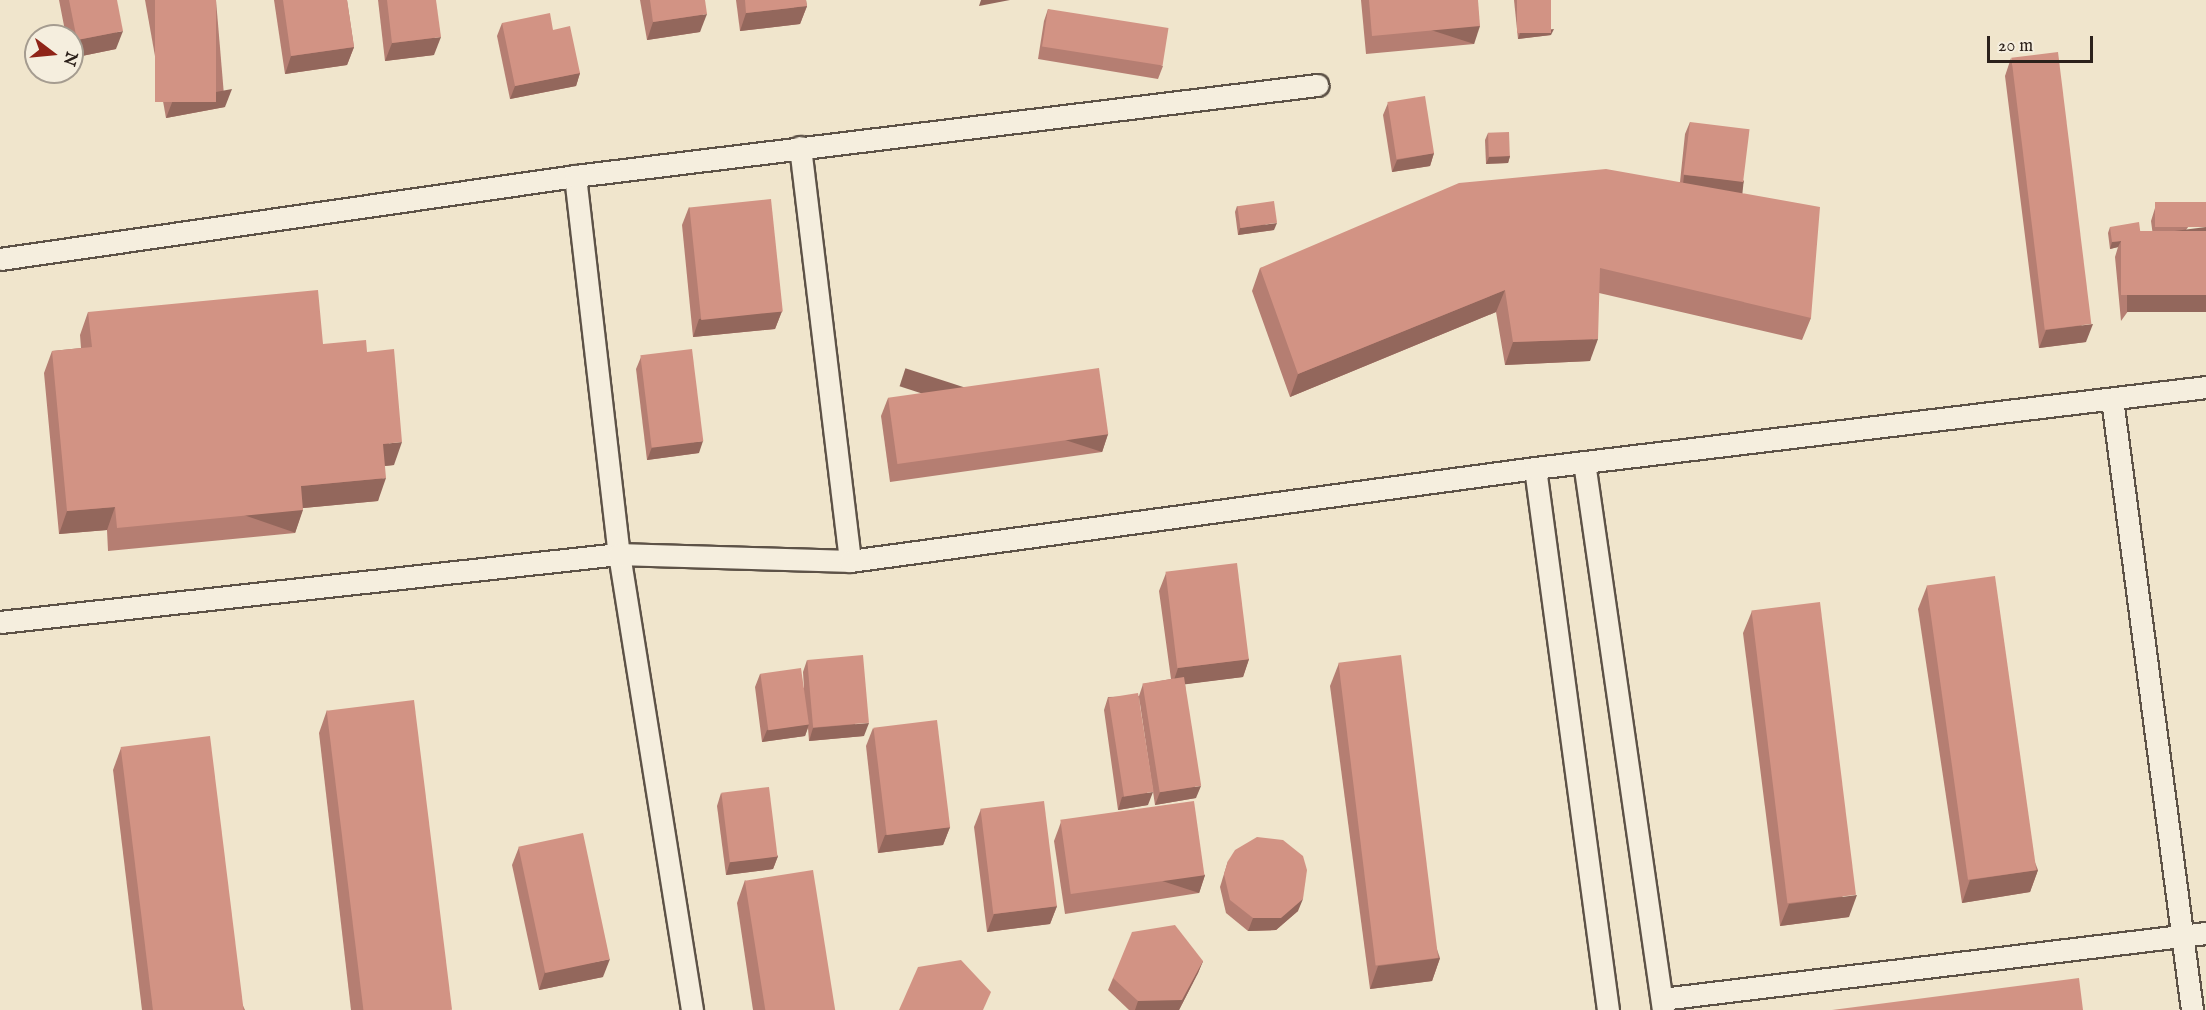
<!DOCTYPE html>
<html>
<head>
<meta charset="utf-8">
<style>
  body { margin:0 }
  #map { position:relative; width:2206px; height:1010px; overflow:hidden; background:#f0e5cc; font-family:"IM FELL English",serif }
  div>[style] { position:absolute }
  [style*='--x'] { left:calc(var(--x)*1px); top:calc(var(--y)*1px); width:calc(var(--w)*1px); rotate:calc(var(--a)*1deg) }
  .roads { filter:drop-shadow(2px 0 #5d5247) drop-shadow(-2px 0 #5d5247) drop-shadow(0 2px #5d5247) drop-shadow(0 -2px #5d5247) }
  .lane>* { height:21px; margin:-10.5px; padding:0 10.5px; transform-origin:10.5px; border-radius:10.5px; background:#f5eede }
  .wall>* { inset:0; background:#b57e72 }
  .shaded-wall>* { inset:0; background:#93675c; transform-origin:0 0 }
  .building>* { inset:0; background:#d29384; transform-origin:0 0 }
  span { translate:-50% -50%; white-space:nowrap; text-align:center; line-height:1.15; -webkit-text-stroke:4.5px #f5eede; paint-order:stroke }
  .north { position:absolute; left:24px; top:24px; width:60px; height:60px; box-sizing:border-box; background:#f5eede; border:2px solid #a59c90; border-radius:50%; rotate:106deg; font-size:16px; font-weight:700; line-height:24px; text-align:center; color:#2c211b }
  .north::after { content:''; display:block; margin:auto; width:21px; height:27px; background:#8f2418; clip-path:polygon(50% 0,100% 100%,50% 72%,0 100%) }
  .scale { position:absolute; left:1987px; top:36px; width:106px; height:27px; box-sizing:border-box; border:3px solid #2c211b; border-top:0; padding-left:8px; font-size:18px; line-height:21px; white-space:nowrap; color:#2c211b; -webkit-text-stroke:4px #f5eede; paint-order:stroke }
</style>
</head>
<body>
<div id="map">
  <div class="roads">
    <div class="lane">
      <div style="--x:800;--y:147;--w:417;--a:83.1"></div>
      <div style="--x:575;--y:176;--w:381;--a:83.4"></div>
      <div style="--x:619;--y:554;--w:462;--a:80.9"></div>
      <div style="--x:0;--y:259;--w:581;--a:-8.21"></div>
      <div style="--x:575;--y:176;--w:748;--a:-6.99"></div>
      <div style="--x:2112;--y:399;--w:616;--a:82.54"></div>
      <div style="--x:1584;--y:462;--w:554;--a:81.8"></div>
      <div style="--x:1535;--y:468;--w:547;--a:82.33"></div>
      <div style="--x:0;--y:622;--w:623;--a:-6.27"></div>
      <div style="--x:619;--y:554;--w:231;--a:1.7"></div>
      <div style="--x:850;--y:561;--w:691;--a:-7.73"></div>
      <div style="--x:1535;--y:468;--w:676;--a:-6.88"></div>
      <div style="--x:1662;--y:999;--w:548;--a:-6.92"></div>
    </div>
  </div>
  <div class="wall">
    <div style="clip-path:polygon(59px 0,117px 0,116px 49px,72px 58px,72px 36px,66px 36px)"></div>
    <div style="clip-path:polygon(145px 0,216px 0,225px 107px,166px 118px)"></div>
    <div style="clip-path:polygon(274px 0,347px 0,354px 47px,347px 65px,285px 74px)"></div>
    <div style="clip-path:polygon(378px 0,436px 0,434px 55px,385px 61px)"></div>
    <div style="clip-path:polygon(640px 0,705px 0,700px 32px,647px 40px)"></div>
    <div style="clip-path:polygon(736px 0,806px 0,807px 6px,800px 24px,740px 31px)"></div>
    <div style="clip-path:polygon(1361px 0,1478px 0,1474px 44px,1366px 54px)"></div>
    <div style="clip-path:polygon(1514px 0,1551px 0,1551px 35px,1518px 39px)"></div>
    <div style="clip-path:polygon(1048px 9px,1163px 66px,1158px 79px,1038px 59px,1044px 21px)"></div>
    <div style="clip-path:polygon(502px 23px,553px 30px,580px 73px,576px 86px,510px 99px,497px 36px)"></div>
    <div style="clip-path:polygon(2011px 58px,2086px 342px,2039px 348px,2005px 76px)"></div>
    <div style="clip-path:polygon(1388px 103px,1434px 153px,1430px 166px,1392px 172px,1383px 115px)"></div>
    <div style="clip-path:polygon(1690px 122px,1744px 181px,1740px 193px,1811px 318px,1802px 340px,1599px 293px,1590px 361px,1505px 365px,1496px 312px,1290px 397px,1252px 291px,1260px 268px,1680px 182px,1685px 134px)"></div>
    <div style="clip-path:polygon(1488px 133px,1510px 156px,1508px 163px,1486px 164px,1485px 140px)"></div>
    <div style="clip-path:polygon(2206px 202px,2121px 321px,2115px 257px,2118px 247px,2110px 249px,2108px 233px,2110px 227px,2141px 237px,2153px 236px,2151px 221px,2155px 208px)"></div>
    <div style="clip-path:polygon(1237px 206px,1274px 230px,1238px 235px,1235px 212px)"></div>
    <div style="clip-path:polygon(689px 207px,782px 311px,775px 329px,693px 337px,682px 225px)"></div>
    <div style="clip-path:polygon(88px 312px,323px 344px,367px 352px,394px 465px,385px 466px,378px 501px,303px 508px,295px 533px,108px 551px,107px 530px,59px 534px,44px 373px,52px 351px,81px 348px,80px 335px)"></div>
    <div style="clip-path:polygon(641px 357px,699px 453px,647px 460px,636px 369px)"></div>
    <div style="clip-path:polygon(888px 398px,1108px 434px,1102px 452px,890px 482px,881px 416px)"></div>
    <div style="clip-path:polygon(1166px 573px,1249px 659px,1243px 677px,1185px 684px,1196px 798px,1155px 805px,1139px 697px,1148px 805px,1118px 810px,1104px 710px,1108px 697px,1139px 696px,1143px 684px,1171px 679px,1159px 591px)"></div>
    <div style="clip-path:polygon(1927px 586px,2038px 870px,2030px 892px,1962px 903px,1918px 609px)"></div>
    <div style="clip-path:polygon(1752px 611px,1849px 917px,1780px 926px,1743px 633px)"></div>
    <div style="clip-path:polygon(807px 660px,864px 736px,809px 741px,808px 728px,805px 736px,762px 742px,755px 687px,760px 674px,804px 688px,803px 672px)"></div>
    <div style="clip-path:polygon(1339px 663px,1440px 958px,1432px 981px,1370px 989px,1330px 686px)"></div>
    <div style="clip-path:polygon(327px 710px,450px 1010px,351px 1010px,319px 733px)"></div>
    <div style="clip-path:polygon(873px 728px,950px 827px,943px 845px,878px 853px,866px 746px)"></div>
    <div style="clip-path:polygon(121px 748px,245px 1010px,142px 1010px,113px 770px)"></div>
    <div style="clip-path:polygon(721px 793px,778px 856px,773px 869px,726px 875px,717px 806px)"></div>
    <div style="clip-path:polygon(981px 809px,1057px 906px,1050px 924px,987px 932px,974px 827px)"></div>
    <div style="clip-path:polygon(1061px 822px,1205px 875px,1199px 893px,1065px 914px,1054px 841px)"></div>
    <div style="clip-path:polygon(519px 847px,603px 977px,539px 990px,512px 865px)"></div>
    <div style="clip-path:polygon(1228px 861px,1298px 911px,1276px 930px,1248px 931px,1226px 913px,1220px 887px)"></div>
    <div style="clip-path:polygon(745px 880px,834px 1010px,753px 1010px,737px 903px)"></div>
    <div style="clip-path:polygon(1203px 961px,1198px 973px,1179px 1010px,1129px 1010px,1108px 990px,1113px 978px)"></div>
  </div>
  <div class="shaded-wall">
    <div style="clip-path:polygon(981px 0,1010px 0,979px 6px)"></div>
    <div style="clip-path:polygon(807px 6px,800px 24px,740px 31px,746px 13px)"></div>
    <div style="clip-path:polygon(707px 14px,700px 32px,647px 40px,653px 22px)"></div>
    <div style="left:1480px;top:26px;width:19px;height:108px;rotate:108deg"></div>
    <div style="clip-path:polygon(1554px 29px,1551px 35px,1518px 39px,1520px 33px)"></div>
    <div style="clip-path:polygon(123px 31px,116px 49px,72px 58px,72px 53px,77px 40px)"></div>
    <div style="clip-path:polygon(441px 37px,434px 55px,385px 61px,392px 43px)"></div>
    <div style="clip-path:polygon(354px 47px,347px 65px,285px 74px,291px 56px)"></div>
    <div style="clip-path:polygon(580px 73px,576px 86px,510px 99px,515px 86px)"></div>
    <div style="clip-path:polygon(232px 89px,225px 107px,166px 118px,173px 100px)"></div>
    <div style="clip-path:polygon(1434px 153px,1430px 166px,1392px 172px,1397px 160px)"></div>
    <div style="clip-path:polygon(1510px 156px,1508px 163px,1486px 164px,1489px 157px)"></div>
    <div style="left:1684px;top:175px;width:60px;height:13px;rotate:6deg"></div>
    <div style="clip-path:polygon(1277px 223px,1274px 230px,1238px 235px,1240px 228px)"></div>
    <div style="clip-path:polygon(2206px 227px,2206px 239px,2154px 245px,2159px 233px)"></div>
    <div style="clip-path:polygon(2121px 241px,2118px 247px,2110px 249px,2112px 242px)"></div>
    <div style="clip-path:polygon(1505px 290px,1496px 312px,1290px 397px,1298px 374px)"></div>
    <div style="left:2206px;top:295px;width:17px;height:79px;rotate:90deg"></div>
    <div style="clip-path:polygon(782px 311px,775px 329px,693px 337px,699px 319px)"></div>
    <div style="clip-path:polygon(2093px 324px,2086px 342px,2039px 348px,2046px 330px)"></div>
    <div style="clip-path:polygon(1598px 339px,1590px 361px,1505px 365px,1513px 342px)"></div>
    <div style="left:1108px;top:434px;width:19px;height:213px;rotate:108deg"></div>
    <div style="clip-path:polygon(703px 441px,699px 453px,647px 460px,652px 447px)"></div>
    <div style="clip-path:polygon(402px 442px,394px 465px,375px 467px,383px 444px)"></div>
    <div style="clip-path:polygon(386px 478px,378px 501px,293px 509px,301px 486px)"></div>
    <div style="clip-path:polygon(115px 507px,107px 530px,59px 534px,67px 511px)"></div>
    <div style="left:303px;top:510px;width:24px;height:187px;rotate:109deg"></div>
    <div style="clip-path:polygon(1249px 659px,1243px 677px,1172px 686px,1178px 668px)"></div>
    <div style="clip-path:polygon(869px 723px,864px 736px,809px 741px,813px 728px)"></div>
    <div style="clip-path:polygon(809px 724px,805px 736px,762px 742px,767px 730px)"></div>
    <div style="clip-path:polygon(1201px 786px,1196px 798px,1155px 805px,1160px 792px)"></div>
    <div style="clip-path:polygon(1153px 792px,1148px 805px,1118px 810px,1122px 797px)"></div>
    <div style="clip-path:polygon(950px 827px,943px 845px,878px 853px,885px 835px)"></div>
    <div style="clip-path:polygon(778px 856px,773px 869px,726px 875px,730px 862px)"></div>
    <div style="clip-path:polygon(2038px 870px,2030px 892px,1962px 903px,1970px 880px)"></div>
    <div style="left:1205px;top:875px;width:19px;height:135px;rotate:108deg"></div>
    <div style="clip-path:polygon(1857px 895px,1849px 917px,1780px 926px,1789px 904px)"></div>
    <div style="clip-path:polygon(1303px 899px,1298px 911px,1276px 930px,1248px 931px,1253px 918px)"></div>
    <div style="clip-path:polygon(1057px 906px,1050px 924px,987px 932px,994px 914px)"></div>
    <div style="clip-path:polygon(1440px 958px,1432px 981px,1370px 989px,1378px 966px)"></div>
    <div style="clip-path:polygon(610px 959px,603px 977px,539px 990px,545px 972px)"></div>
    <div style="clip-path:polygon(1203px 961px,1198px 973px,1179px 1010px,1135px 1010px,1138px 1001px)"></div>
  </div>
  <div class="building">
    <div style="clip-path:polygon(69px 0,117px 0,123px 31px,77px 40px)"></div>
    <div style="left:155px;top:0;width:61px;height:102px"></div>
    <div style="clip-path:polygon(283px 0,347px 0,354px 47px,291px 56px)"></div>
    <div style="clip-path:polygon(387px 0,436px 0,441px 37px,392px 43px)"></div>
    <div style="clip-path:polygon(650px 0,705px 0,707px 14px,653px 22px)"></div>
    <div style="clip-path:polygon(745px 0,806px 0,807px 6px,746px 13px)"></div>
    <div style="clip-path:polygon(1369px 0,1478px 0,1480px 26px,1372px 36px)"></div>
    <div style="left:1517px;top:0;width:34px;height:33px"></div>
    <div style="left:1048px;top:9px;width:122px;height:38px;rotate:9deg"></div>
    <div style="clip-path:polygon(550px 13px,553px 30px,570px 26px,580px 73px,515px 86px,502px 23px)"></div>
    <div style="left:2058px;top:52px;width:274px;height:47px;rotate:83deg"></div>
    <div style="left:1425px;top:96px;width:58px;height:38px;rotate:81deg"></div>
    <div style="left:1690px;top:122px;width:60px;height:53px;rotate:7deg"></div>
    <div style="left:1509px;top:132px;width:24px;height:21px;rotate:88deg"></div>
    <div style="clip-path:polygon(1606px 169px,1820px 207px,1811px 318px,1600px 268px,1598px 339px,1513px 342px,1505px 290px,1298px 374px,1260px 268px,1459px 183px)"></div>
    <div style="left:771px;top:199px;width:113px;height:82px;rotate:84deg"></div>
    <div style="left:1274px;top:201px;width:22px;height:37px;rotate:82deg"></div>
    <div style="left:2206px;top:202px;width:25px;height:51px;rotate:90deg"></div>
    <div style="clip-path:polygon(2139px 222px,2141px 237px,2121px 239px,2121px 241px,2112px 242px,2110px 227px)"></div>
    <div style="left:2206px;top:231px;width:64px;height:85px;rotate:90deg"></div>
    <div style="clip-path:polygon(318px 290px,323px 344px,366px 340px,367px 352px,394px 349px,402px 442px,383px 444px,386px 478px,301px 486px,303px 510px,117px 528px,115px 507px,67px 511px,52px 351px,92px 347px,88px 312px)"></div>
    <div style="left:692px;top:349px;width:93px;height:52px;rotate:83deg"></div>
    <div style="left:1099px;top:368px;width:67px;height:213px;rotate:82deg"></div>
    <div style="left:1237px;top:563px;width:97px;height:72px;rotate:83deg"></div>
    <div style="left:1995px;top:576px;width:297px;height:69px;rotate:82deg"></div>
    <div style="left:1820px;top:602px;width:295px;height:69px;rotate:83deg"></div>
    <div style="left:863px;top:655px;width:68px;height:56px;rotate:85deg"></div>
    <div style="left:1401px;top:655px;width:305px;height:63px;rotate:83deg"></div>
    <div style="left:801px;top:668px;width:57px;height:41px;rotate:82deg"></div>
    <div style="left:1184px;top:677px;width:110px;height:42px;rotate:81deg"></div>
    <div style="left:1138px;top:693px;width:100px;height:30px;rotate:81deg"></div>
    <div style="left:414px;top:700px;width:312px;height:88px;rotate:83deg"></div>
    <div style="left:937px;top:720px;width:108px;height:64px;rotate:83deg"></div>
    <div style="left:210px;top:736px;width:276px;height:90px;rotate:83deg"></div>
    <div style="left:769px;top:787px;width:70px;height:48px;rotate:83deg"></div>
    <div style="left:1044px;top:801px;width:106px;height:64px;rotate:83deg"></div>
    <div style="left:1194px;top:801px;width:75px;height:135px;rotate:82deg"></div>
    <div style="left:583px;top:833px;width:129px;height:66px;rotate:78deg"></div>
    <div style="clip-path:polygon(1257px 837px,1283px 840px,1303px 856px,1307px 870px,1303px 899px,1281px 918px,1253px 918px,1230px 900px,1224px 874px,1228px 861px,1235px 850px)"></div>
    <div style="left:813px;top:870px;width:142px;height:69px;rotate:81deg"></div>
    <div style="clip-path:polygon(1175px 925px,1203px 961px,1182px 1000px,1138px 1001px,1113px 978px,1132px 932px)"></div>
    <div style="clip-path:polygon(961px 960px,991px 992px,983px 1010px,899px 1010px,918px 967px)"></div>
    <div style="clip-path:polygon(2079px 978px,2083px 1010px,1832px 1010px)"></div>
  </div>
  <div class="north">N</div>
  <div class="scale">20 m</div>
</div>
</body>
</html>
